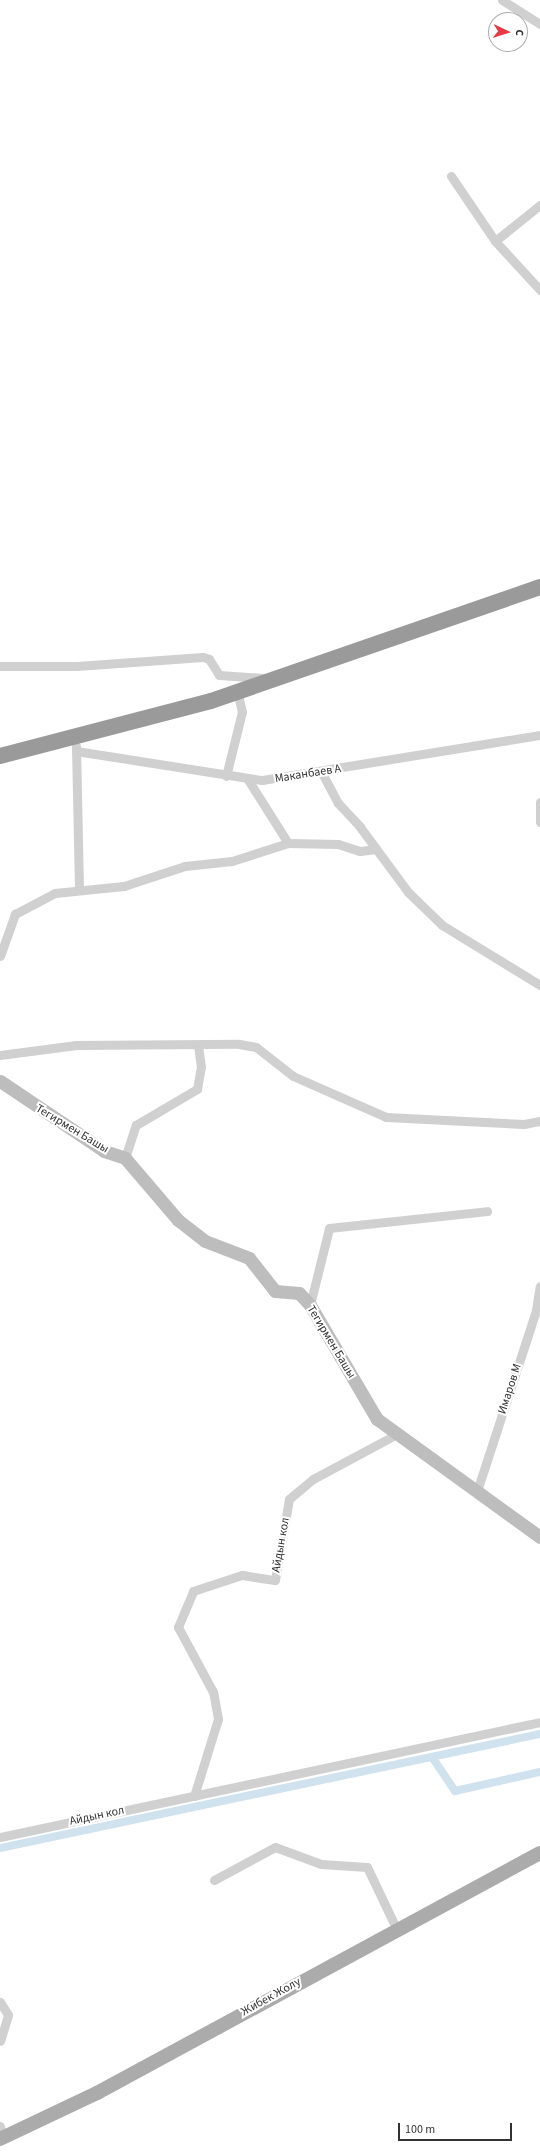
<!DOCTYPE html>
<html>
<head>
<meta charset="utf-8">
<style>
  body { margin:0 }
  #map { position:relative; width:540px; height:2153px; overflow:hidden; background:#fff; font-family:"Source Sans 3",sans-serif }
  div>[style] { position:absolute }
  [style*='--x'] { left:calc(var(--x)*1px); top:calc(var(--y)*1px); width:calc(var(--w)*1px); rotate:calc(var(--a)*1deg) }
  .canal>* { height:8px; margin:-4px; padding:0 4px; transform-origin:4px; border-radius:4px; background:#cfe2ee }
  .street>* { height:9px; margin:-4.5px; padding:0 4.5px; transform-origin:4.5px; border-radius:4.5px; background:#d0d0d0 }
  .secondary>* { height:13px; margin:-6.5px; padding:0 6.5px; transform-origin:6.5px; border-radius:6.5px; background:#bdbdbd }
  .primary>* { height:14px; margin:-7px; padding:0 7px; transform-origin:7px; border-radius:7px; background:#ababab }
  .highway>* { height:16px; margin:-8px; padding:0 8px; transform-origin:8px; border-radius:8px; background:#9a9a9a }
  span { translate:-50% -50%; white-space:nowrap; text-align:center; line-height:1.15; -webkit-text-stroke:4px #fff; paint-order:stroke }
  .street-label { font-size:12px; color:#333 }
  .north { position:absolute; left:488px; top:12px; width:40px; height:40px; box-sizing:border-box; background:#fff; border:1px solid #adadad; border-radius:50%; rotate:94deg; font-size:11px; font-weight:700; line-height:16px; text-align:center; color:#333 }
  .north::after { content:''; display:block; margin:auto; width:14px; height:18px; background:#e63946; clip-path:polygon(50% 0,100% 100%,50% 72%,0 100%) }
  .scale { position:absolute; left:398px; top:2123px; width:114px; height:18px; box-sizing:border-box; border:2px solid #333; border-top:0; padding-left:5px; font-size:12px; line-height:14px; white-space:nowrap; color:#333; -webkit-text-stroke:3px #fff; paint-order:stroke }
</style>
</head>
<body>
<div id="map">
  <div class="canal">
    <div style="--x:432;--y:1757;--w:41;--a:55.9"></div>
    <div style="--x:455;--y:1791;--w:87;--a:-12.6"></div>
    <div style="--x:0;--y:1848;--w:552;--a:-11.92"></div>
  </div>
  <div class="street">
    <div style="--x:502;--y:0;--w:45;--a:32.3"></div>
    <div style="--x:451;--y:176;--w:78;--a:55.9"></div>
    <div style="--x:495;--y:241;--w:67;--a:47.4"></div>
    <div style="--x:495;--y:241;--w:58;--a:-38.7"></div>
    <div style="--x:0;--y:666;--w:77;--a:0"></div>
    <div style="--x:77;--y:666;--w:126;--a:-4.1"></div>
    <div style="--x:203;--y:657;--w:6;--a:18"></div>
    <div style="--x:209;--y:659;--w:19;--a:58"></div>
    <div style="--x:219;--y:675;--w:45;--a:3.8"></div>
    <div style="--x:76;--y:746;--w:144;--a:88.8"></div>
    <div style="--x:76;--y:751;--w:188;--a:8.9"></div>
    <div style="--x:262;--y:780;--w:282;--a:-9.2"></div>
    <div style="--x:322;--y:773;--w:34;--a:62"></div>
    <div style="--x:338;--y:803;--w:33;--a:47"></div>
    <div style="--x:360;--y:827;--w:81;--a:53.6"></div>
    <div style="--x:408;--y:892;--w:47;--a:44.1"></div>
    <div style="--x:442;--y:925;--w:115;--a:31.5"></div>
    <div style="--x:226;--y:776;--w:66;--a:-76"></div>
    <div style="--x:242;--y:712;--w:22;--a:-103"></div>
    <div style="--x:247;--y:778;--w:77;--a:57.8"></div>
    <div style="--x:540;--y:802;--w:20;--a:90"></div>
    <div style="--x:0;--y:956;--w:45;--a:-70.3"></div>
    <div style="--x:15;--y:914;--w:45;--a:-27.7"></div>
    <div style="--x:55;--y:893;--w:69;--a:-5.8"></div>
    <div style="--x:124;--y:886;--w:64;--a:-18.2"></div>
    <div style="--x:185;--y:866;--w:47;--a:-6.1"></div>
    <div style="--x:232;--y:861;--w:59;--a:-17.8"></div>
    <div style="--x:288;--y:843;--w:50;--a:1.1"></div>
    <div style="--x:338;--y:844;--w:23;--a:18"></div>
    <div style="--x:360;--y:851;--w:16;--a:-7"></div>
    <div style="--x:0;--y:1055;--w:77;--a:-7.5"></div>
    <div style="--x:76;--y:1045;--w:163;--a:-0.4"></div>
    <div style="--x:239;--y:1044;--w:17;--a:10"></div>
    <div style="--x:256;--y:1047;--w:47;--a:38.1"></div>
    <div style="--x:293;--y:1076;--w:102;--a:23.8"></div>
    <div style="--x:386;--y:1117;--w:138;--a:2.9"></div>
    <div style="--x:524;--y:1124;--w:16;--a:-11"></div>
    <div style="--x:125;--y:1158;--w:35;--a:-72"></div>
    <div style="--x:136;--y:1125;--w:71;--a:-30.5"></div>
    <div style="--x:197;--y:1089;--w:22;--a:-80"></div>
    <div style="--x:201;--y:1067;--w:21;--a:-98"></div>
    <div style="--x:310;--y:1305;--w:79;--a:-76.1"></div>
    <div style="--x:329;--y:1228;--w:159;--a:-6.1"></div>
    <div style="--x:477;--y:1491;--w:190;--a:-71.9"></div>
    <div style="--x:536;--y:1310;--w:24;--a:-81"></div>
    <div style="--x:194;--y:1796;--w:81;--a:-72.7"></div>
    <div style="--x:218;--y:1719;--w:27;--a:-100"></div>
    <div style="--x:213;--y:1692;--w:74;--a:-118.3"></div>
    <div style="--x:178;--y:1627;--w:39;--a:-67"></div>
    <div style="--x:193;--y:1591;--w:52;--a:-18.1"></div>
    <div style="--x:242;--y:1575;--w:33;--a:9"></div>
    <div style="--x:275;--y:1580;--w:82;--a:-80.2"></div>
    <div style="--x:289;--y:1499;--w:31;--a:-40"></div>
    <div style="--x:313;--y:1479;--w:95;--a:-28.2"></div>
    <div style="--x:0;--y:1837;--w:552;--a:-12.02"></div>
    <div style="--x:214;--y:1880;--w:69;--a:-28.4"></div>
    <div style="--x:275;--y:1847;--w:49;--a:20.3"></div>
    <div style="--x:321;--y:1864;--w:46;--a:3.7"></div>
    <div style="--x:367;--y:1867;--w:70;--a:64.5"></div>
    <div style="--x:0;--y:2002;--w:15;--a:58"></div>
    <div style="--x:8;--y:2015;--w:27;--a:107"></div>
    <div style="--x:0;--y:2126;--w:12;--a:76"></div>
  </div>
  <div class="secondary">
    <div style="--x:0;--y:1081;--w:125;--a:33.9"></div>
    <div style="--x:104;--y:1151;--w:22;--a:18"></div>
    <div style="--x:125;--y:1158;--w:82;--a:49.5"></div>
    <div style="--x:178;--y:1220;--w:34;--a:38"></div>
    <div style="--x:205;--y:1241;--w:47;--a:21.1"></div>
    <div style="--x:249;--y:1258;--w:42;--a:51.8"></div>
    <div style="--x:275;--y:1291;--w:24;--a:5"></div>
    <div style="--x:299;--y:1293;--w:16;--a:47"></div>
    <div style="--x:310;--y:1305;--w:132;--a:59.6"></div>
    <div style="--x:377;--y:1419;--w:201;--a:35.9"></div>
  </div>
  <div class="primary">
    <div style="--x:0;--y:2139;--w:107;--a:-25.4"></div>
    <div style="--x:97;--y:2093;--w:504;--a:-28.45"></div>
  </div>
  <div class="highway">
    <div style="--x:0;--y:756;--w:218;--a:-14.6"></div>
    <div style="--x:211;--y:701;--w:348;--a:-19.1"></div>
  </div>
  <div class="street-label">
    <span style="left:308px;top:774px;rotate:-9deg">Маканбаев А</span>
    <span style="left:72px;top:1129px;rotate:31deg">Тегирмен Башы</span>
    <span style="left:331px;top:1342px;rotate:59deg">Тегирмен Башы</span>
    <span style="left:510px;top:1389px;rotate:-72deg">Имаров М</span>
    <span style="left:281px;top:1545px;rotate:-80deg">Айдын кол</span>
    <span style="left:97px;top:1816px;rotate:-12deg">Айдын кол</span>
    <span style="left:271px;top:1997px;rotate:-29deg">Жибек Жолу</span>
  </div>
  <div class="north">С</div>
  <div class="scale">100 m</div>
</div>
</body>
</html>
